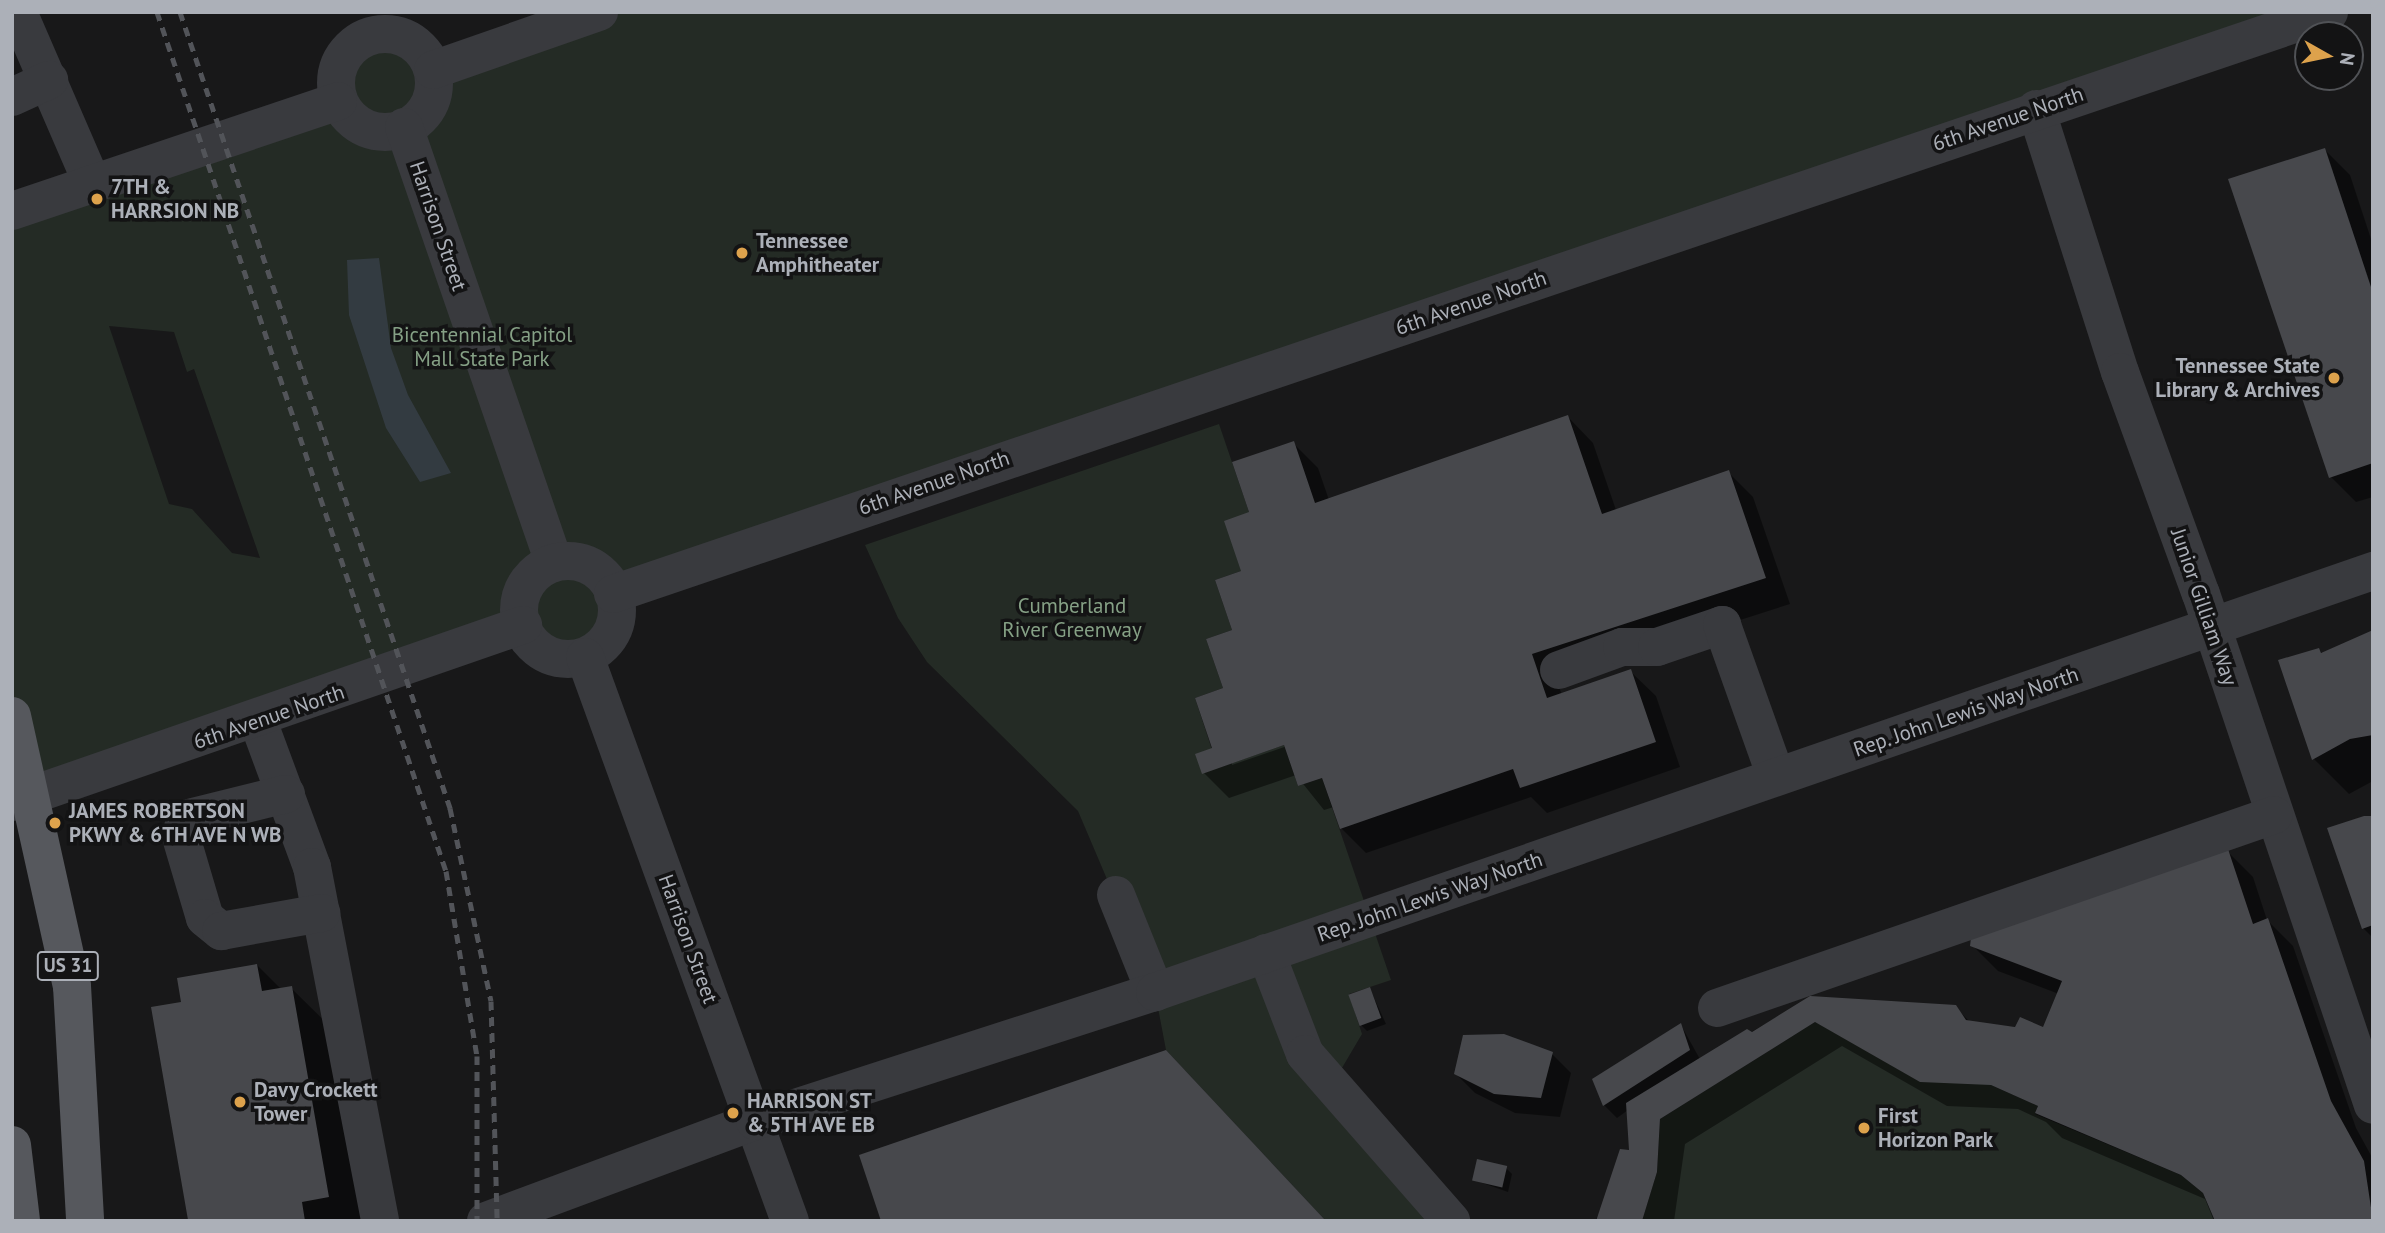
<!DOCTYPE html>
<html>
<head>
<meta charset="utf-8">
<style>
  body { margin:0 }
  #map { position:relative; width:2385px; height:1233px; overflow:hidden; background:#181819; font-family:"PT Sans",sans-serif }
  div>[style] { position:absolute }
  [style*='--x'] { left:calc(var(--x)*1px); top:calc(var(--y)*1px); width:calc(var(--w)*1px); rotate:calc(var(--a)*1deg) }
  .green>* { inset:0; background:#242b25 }
  .water>* { inset:0; background:#333b41 }
  .shadow>* { inset:0; background:#0007 }
  .building>* { inset:0; background:#47484c; transform-origin:0 0 }
  .minor>* { height:38px; margin:-19px; padding:0 19px; transform-origin:19px; border-radius:19px; background:#393a3e }
  .minor>.ring { margin:-19px; padding:0; box-sizing:content-box; background:none; border:38px solid #393a3e; border-radius:50% }
  .major>* { height:38px; margin:-19px; padding:0 19px; transform-origin:19px; border-radius:19px; background:#56585d }
  .rail>* { height:5px; margin-top:-2.5px; transform-origin:0; background:repeating-linear-gradient(90deg,#525459 0 9px,transparent 0 16px) }
  .dots>* { width:19px; height:19px; translate:-50% -50%; box-sizing:border-box; border:4px solid #131314; border-radius:50% }
  span { translate:-50% -50%; white-space:nowrap; text-align:center; line-height:1.15; -webkit-text-stroke:7px #131314; paint-order:stroke }
  .shield-label span { padding:2px 5px; background:#131314; border:2px solid; border-radius:5px; -webkit-text-stroke-width:0 }
  .shield-label { font-size:19px; color:#acb0b8; font-weight:700 }
  .street-label { font-size:21px; color:#acb0b8 }
  .poi-label { font-size:21px; color:#acb0b8; font-weight:700 }
  .left { translate:0 -50%; text-align:left }
  .right { translate:-100% -50%; text-align:right }
  .park-label { font-size:21px; color:#85a085 }
  .frame { position:absolute; inset:0; border:14px solid #acb0b8; pointer-events:none }
  .north { position:absolute; left:2294px; top:21px; width:70px; height:70px; box-sizing:border-box; background:#131314; border:2px solid #505256; border-radius:50%; rotate:99deg; font-size:19px; font-weight:700; line-height:28px; text-align:center; color:#acb0b8 }
  .north::after { content:''; display:block; margin:auto; width:24px; height:32px; background:#dda24c; clip-path:polygon(50% 0,100% 100%,50% 72%,0 100%) }
</style>
</head>
<body>
<div id="map">
  <div class="green">
    <div style="clip-path:polygon(evenodd,599px 12px,2329px 12px,617px 609px,605px 644px,571px 660px,549px 655px,530px 639px,32px 797px,12px 716px,12px 211px,336px 85px,343px 59px,365px 39px,397px 36px,426px 56px,599px 12px,109px 326px,174px 332px,187px 372px,194px 369px,260px 558px,232px 553px,192px 509px,169px 504px,109px 326px)"></div>
    <div style="clip-path:polygon(1219px 424px,1249px 512px,1241px 571px,1215px 580px,1232px 630px,1206px 639px,1223px 688px,1195px 698px,1218px 768px,1284px 745px,1298px 786px,1322px 778px,1391px 980px,1349px 994px,1362px 1034px,1326px 1095px,1434px 1221px,1326px 1221px,1166px 1050px,1155px 992px,1078px 811px,927px 662px,898px 618px,865px 545px)"></div>
    <div style="clip-path:polygon(1815px 1022px,1991px 1085px,2038px 1106px,2035px 1114px,2181px 1175px,2203px 1193px,2215px 1221px,1642px 1221px,1657px 1172px,1660px 1119px)"></div>
  </div>
  <div class="water">
    <div style="clip-path:polygon(379px 258px,391px 348px,408px 395px,451px 473px,420px 482px,386px 428px,349px 315px,347px 260px)"></div>
  </div>
  <div class="shadow">
    <div style="clip-path:polygon(2325px 150px,2350px 175px,2373px 245px,2373px 497px,2356px 502px,2331px 477px)"></div>
    <div style="clip-path:polygon(evenodd,1568px 417px,1593px 443px,1616px 510px,1728px 472px,1753px 497px,1790px 604px,1556px 679px,1562px 695px,1630px 671px,1656px 696px,1680px 767px,1547px 813px,1531px 797px,1366px 853px,1341px 828px,1334px 807px,1324px 810px,1296px 775px,1229px 798px,1204px 773px,1214px 749px,1251px 513px,1293px 443px,1318px 468px,1329px 500px,1568px 417px,1292px 741px,1293px 744px,1232px 765px,1232px 761px,1292px 741px)"></div>
    <div style="clip-path:polygon(2373px 635px,2373px 781px,2349px 794px,2314px 759px,2319px 650px,2323px 654px)"></div>
    <div style="clip-path:polygon(2373px 817px,2373px 938px,2363px 928px)"></div>
    <div style="clip-path:polygon(2227px 851px,2253px 877px,2267px 920px,2293px 946px,2356px 1128px,2373px 1159px,2373px 1221px,2214px 1221px,2205px 1199px,2062px 1138px,2046px 1122px,2018px 1109px,1947px 1106px,1842px 1046px,1685px 1144px,1674px 1221px,1595px 1221px,1631px 1152px,1628px 1110px,1617px 1118px,1604px 1105px,1681px 1025px,1701px 1061px,1810px 998px,1955px 1007px,1970px 1022px,2044px 1030px,2059px 994px,1998px 971px,1972px 945px)"></div>
    <div style="clip-path:polygon(257px 965px,281px 989px,291px 988px,346px 1042px,377px 1221px,190px 1219px,183px 1003px)"></div>
    <div style="clip-path:polygon(1370px 989px,1386px 1024px,1367px 1031px,1361px 1025px)"></div>
    <div style="clip-path:polygon(1552px 1054px,1571px 1073px,1560px 1117px,1515px 1113px,1475px 1093px,1456px 1074px)"></div>
    <div style="clip-path:polygon(1506px 1168px,1512px 1174px,1508px 1192px,1474px 1180px)"></div>
  </div>
  <div class="building">
    <div style="clip-path:polygon(2325px 148px,2373px 293px,2373px 463px,2329px 478px,2228px 179px)"></div>
    <div style="clip-path:polygon(1568px 415px,1602px 514px,1729px 470px,1766px 578px,1532px 654px,1547px 698px,1631px 669px,1656px 742px,1520px 788px,1513px 769px,1340px 829px,1322px 778px,1298px 786px,1284px 745px,1202px 774px,1195px 754px,1212px 748px,1195px 698px,1223px 688px,1206px 639px,1232px 630px,1215px 580px,1241px 571px,1224px 521px,1249px 512px,1232px 462px,1294px 441px,1315px 503px)"></div>
    <div style="clip-path:polygon(2373px 630px,2373px 735px,2350px 739px,2312px 760px,2278px 660px,2319px 648px,2321px 653px)"></div>
    <div style="clip-path:polygon(2364px 816px,2373px 816px,2373px 925px,2362px 929px,2327px 828px)"></div>
    <div style="clip-path:polygon(2228px 849px,2253px 924px,2268px 918px,2331px 1101px,2364px 1161px,2373px 1221px,2215px 1221px,2203px 1193px,2181px 1175px,2035px 1113px,2038px 1106px,1991px 1085px,1920px 1082px,1815px 1022px,1660px 1119px,1657px 1172px,1642px 1221px,1596px 1221px,1620px 1149px,1629px 1150px,1626px 1103px,1747px 1029px,1752px 1032px,1810px 996px,1956px 1005px,1966px 1020px,2015px 1027px,2020px 1017px,2043px 1027px,2062px 981px,1970px 946px,1971px 938px)"></div>
    <div style="clip-path:polygon(257px 964px,262px 991px,292px 986px,329px 1197px,302px 1202px,305px 1221px,188px 1220px,151px 1007px,181px 1002px,177px 978px)"></div>
    <div style="left:1370px;top:987px;width:33px;height:23px;rotate:70deg"></div>
    <div style="clip-path:polygon(1681px 1023px,1690px 1050px,1603px 1106px,1592px 1079px)"></div>
    <div style="clip-path:polygon(1504px 1034px,1553px 1052px,1541px 1098px,1494px 1094px,1454px 1074px,1463px 1035px)"></div>
    <div style="clip-path:polygon(1166px 1050px,1326px 1221px,881px 1221px,859px 1155px)"></div>
    <div style="left:1477px;top:1159px;width:31px;height:22px;rotate:13deg"></div>
  </div>
  <div class="minor">
    <div style="--x:18;--y:12;--w:189;--a:66.6"></div>
    <div class="ring" style="left:336px;top:34px;width:60px;height:60px"></div>
    <div style="--x:433;--y:70;--w:176;--a:-19.3"></div>
    <div style="--x:12;--y:97;--w:41;--a:-24.7"></div>
    <div style="--x:2036;--y:109;--w:276;--a:72.3"></div>
    <div style="--x:2120;--y:372;--w:236;--a:70"></div>
    <div style="--x:2201;--y:594;--w:539;--a:71.4"></div>
    <div style="--x:404;--y:127;--w:461;--a:71"></div>
    <div style="--x:12;--y:211;--w:344;--a:-18.6"></div>
    <div class="ring" style="left:519px;top:561px;width:60px;height:60px"></div>
    <div style="--x:613;--y:594;--w:1812;--a:-18.73"></div>
    <div style="--x:585;--y:657;--w:600;--a:70.03"></div>
    <div style="--x:1559;--y:670;--w:67;--a:-20.1"></div>
    <div style="--x:1622;--y:647;--w:35;--a:0"></div>
    <div style="--x:1657;--y:647;--w:69;--a:-18.7"></div>
    <div style="--x:1722;--y:625;--w:161;--a:70.4"></div>
    <div style="--x:258;--y:721;--w:156;--a:69.7"></div>
    <div style="--x:312;--y:867;--w:360;--a:79.1"></div>
    <div style="--x:286;--y:794;--w:104;--a:166.1"></div>
    <div style="--x:185;--y:819;--w:18;--a:103"></div>
    <div style="--x:181;--y:837;--w:84;--a:73.5"></div>
    <div style="--x:205;--y:918;--w:21;--a:39"></div>
    <div style="--x:221;--y:931;--w:102;--a:-10.2"></div>
    <div style="--x:12;--y:802;--w:541;--a:-19.11"></div>
    <div style="--x:1116;--y:895;--w:105;--a:68.1"></div>
    <div style="--x:1266;--y:953;--w:108;--a:68.9"></div>
    <div style="--x:1305;--y:1054;--w:222;--a:48.8"></div>
    <div style="--x:1717;--y:1008;--w:589;--a:-19.11"></div>
    <div style="--x:486;--y:1221;--w:287;--a:-20.4"></div>
    <div style="--x:755;--y:1121;--w:420;--a:-17.9"></div>
    <div style="--x:1155;--y:992;--w:1289;--a:-19.07"></div>
  </div>
  <div class="major">
    <div style="--x:12;--y:716;--w:277;--a:77.5"></div>
    <div style="--x:72;--y:986;--w:235;--a:86.8"></div>
    <div style="--x:12;--y:1145;--w:77;--a:83.2"></div>
  </div>
  <div class="rail">
    <div style="--x:157;--y:12;--w:906;--a:71.41"></div>
    <div style="--x:446;--y:871;--w:188;--a:80.5"></div>
    <div style="--x:477;--y:1056;--w:165;--a:90"></div>
    <div style="--x:180;--y:12;--w:841;--a:71.26"></div>
    <div style="--x:450;--y:808;--w:197;--a:78"></div>
    <div style="--x:491;--y:1001;--w:220;--a:88.4"></div>
  </div>
  <div class="dots">
    <div style="left:97px;top:199px;background:#dda24c"></div>
    <div style="left:742px;top:253px;background:#dda24c"></div>
    <div style="left:2334px;top:378px;background:#dda24c"></div>
    <div style="left:55px;top:823px;background:#dda24c"></div>
    <div style="left:240px;top:1102px;background:#dda24c"></div>
    <div style="left:733px;top:1113px;background:#dda24c"></div>
    <div style="left:1864px;top:1128px;background:#dda24c"></div>
  </div>
  <div class="shield-label">
    <span style="left:68px;top:966px">US 31</span>
  </div>
  <div class="street-label">
    <span style="left:2008px;top:119px;rotate:-19deg">6th Avenue North</span>
    <span style="left:438px;top:226px;rotate:71deg">Harrison Street</span>
    <span style="left:1471px;top:303px;rotate:-19deg">6th Avenue North</span>
    <span style="left:934px;top:483px;rotate:-19deg">6th Avenue North</span>
    <span style="left:2204px;top:607px;rotate:71deg">Junior Gilliam Way</span>
    <span style="left:1966px;top:712px;rotate:-19deg">Rep. John Lewis Way North</span>
    <span style="left:269px;top:717px;rotate:-19deg">6th Avenue North</span>
    <span style="left:1430px;top:897px;rotate:-19deg">Rep. John Lewis Way North</span>
    <span style="left:688px;top:939px;rotate:70deg">Harrison Street</span>
  </div>
  <div class="poi-label">
    <span class="left" style="left:111px;top:199px">7TH &amp;<br>HARRSION NB</span>
    <span class="left" style="left:756px;top:253px">Tennessee<br>Amphitheater</span>
    <span class="right" style="left:2320px;top:378px">Tennessee State<br>Library &amp; Archives</span>
    <span class="left" style="left:69px;top:823px">JAMES ROBERTSON<br>PKWY &amp; 6TH AVE N WB</span>
    <span class="left" style="left:254px;top:1102px">Davy Crockett<br>Tower</span>
    <span class="left" style="left:747px;top:1113px">HARRISON ST<br>&amp; 5TH AVE EB</span>
    <span class="left" style="left:1878px;top:1128px">First<br>Horizon Park</span>
  </div>
  <div class="park-label">
    <span style="left:482px;top:347px">Bicentennial Capitol<br>Mall State Park</span>
    <span style="left:1072px;top:618px">Cumberland<br>River Greenway</span>
  </div>
  <div class="frame"></div>
  <div class="north">N</div>
</div>
</body>
</html>
